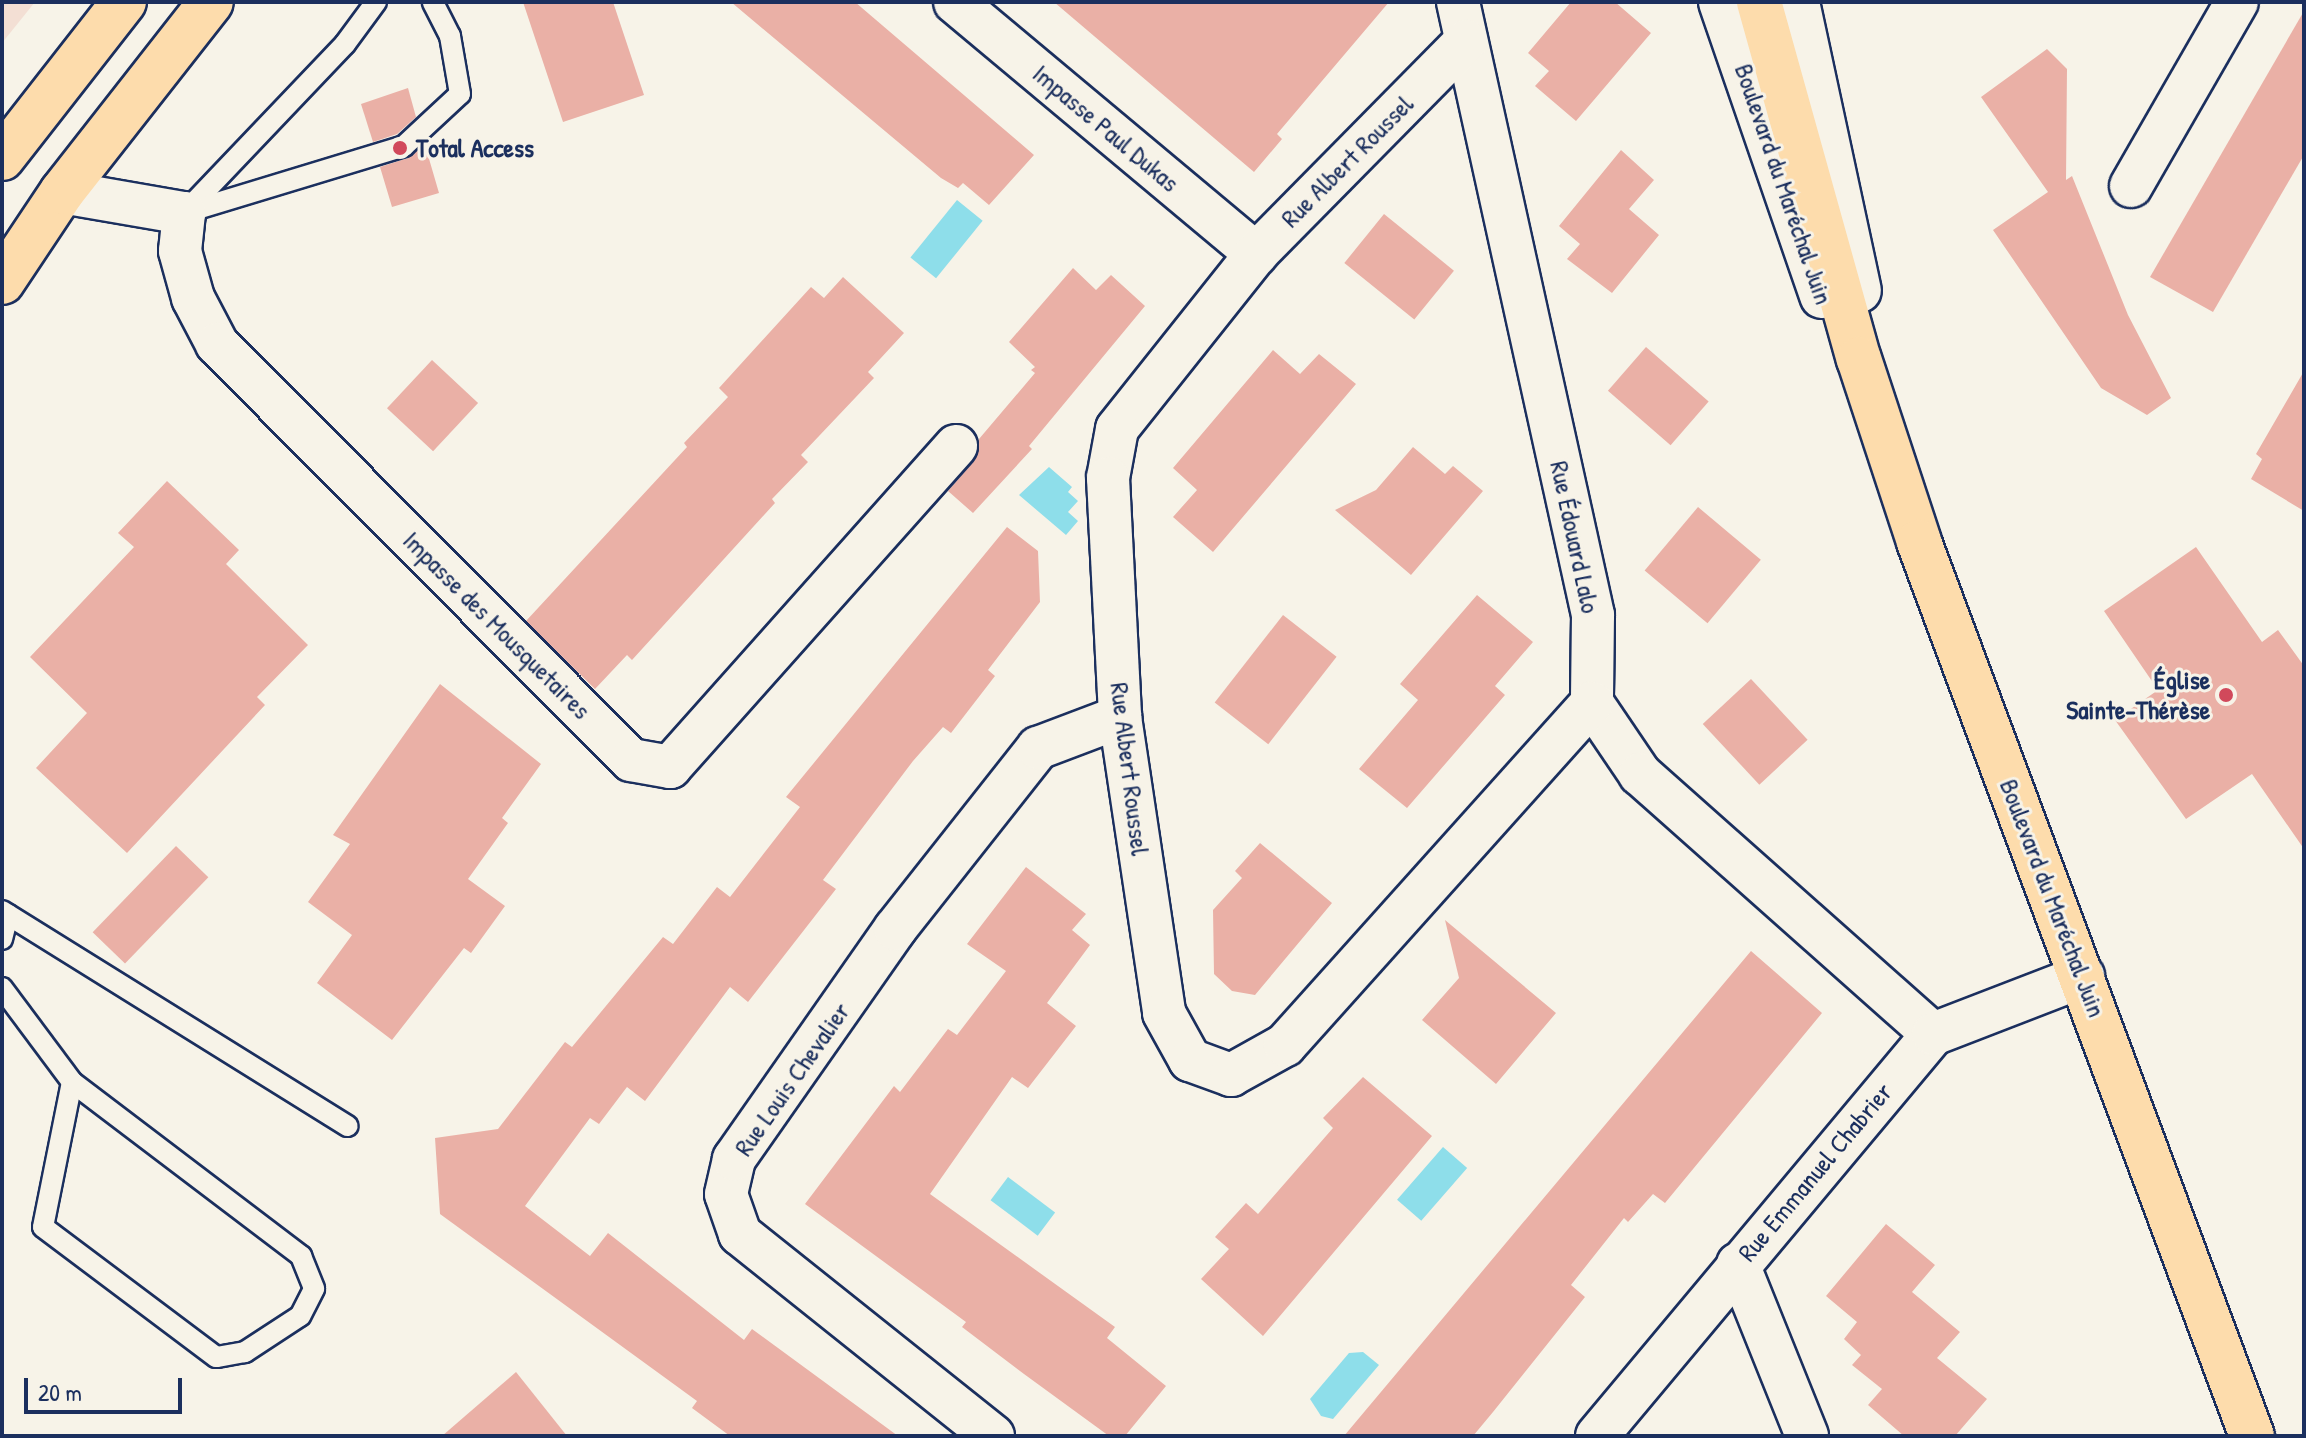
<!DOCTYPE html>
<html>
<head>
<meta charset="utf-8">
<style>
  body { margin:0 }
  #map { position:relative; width:2306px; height:1438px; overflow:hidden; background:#f7f3e8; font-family:"Patrick Hand",sans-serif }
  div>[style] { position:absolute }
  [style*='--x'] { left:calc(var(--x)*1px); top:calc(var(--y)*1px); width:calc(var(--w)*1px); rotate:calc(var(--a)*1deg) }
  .built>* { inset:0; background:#f3dfd4 }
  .water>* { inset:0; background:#8edeea; transform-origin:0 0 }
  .building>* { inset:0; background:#eab0a6; transform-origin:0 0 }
  .roads { filter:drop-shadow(2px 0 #1b2f5e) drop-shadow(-2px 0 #1b2f5e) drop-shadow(0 2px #1b2f5e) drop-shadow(0 -2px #1b2f5e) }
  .lane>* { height:20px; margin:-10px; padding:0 10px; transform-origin:10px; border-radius:10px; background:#f7f3e8 }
  .street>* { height:42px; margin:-21px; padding:0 21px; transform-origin:21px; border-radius:21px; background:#f7f3e8 }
  .secondary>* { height:44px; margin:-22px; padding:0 22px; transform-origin:22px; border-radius:22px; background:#f7f3e8 }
  .primary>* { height:44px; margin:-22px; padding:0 22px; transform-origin:22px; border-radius:22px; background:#fddcac }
  .dots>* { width:22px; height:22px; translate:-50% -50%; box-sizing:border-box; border:4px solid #f7f3e8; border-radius:50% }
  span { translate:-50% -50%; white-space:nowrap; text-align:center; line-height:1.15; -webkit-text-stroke:6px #f7f3e8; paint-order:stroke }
  .street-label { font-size:26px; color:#1b2f5e }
  .poi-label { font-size:26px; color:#1b2f5e; font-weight:700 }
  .left { translate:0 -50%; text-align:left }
  .right { translate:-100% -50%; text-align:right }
  .frame { position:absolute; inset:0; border:4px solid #1b2f5e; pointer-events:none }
  .scale { position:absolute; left:24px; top:1378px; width:158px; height:36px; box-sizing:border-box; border:4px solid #1b2f5e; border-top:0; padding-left:10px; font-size:24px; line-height:28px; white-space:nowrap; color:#1b2f5e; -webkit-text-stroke:6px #f7f3e8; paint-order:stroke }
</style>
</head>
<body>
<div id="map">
  <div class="built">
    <div style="clip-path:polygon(2px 2px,35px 2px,2px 43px)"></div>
  </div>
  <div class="water">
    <div style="left:957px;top:200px;width:33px;height:74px;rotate:39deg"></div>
    <div style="clip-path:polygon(1049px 467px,1072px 487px,1068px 492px,1078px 501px,1068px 512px,1078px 521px,1066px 535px,1019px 495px)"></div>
    <div style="left:1443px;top:1147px;width:32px;height:70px;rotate:41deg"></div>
    <div style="left:1008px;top:1177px;width:59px;height:29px;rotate:37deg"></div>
    <div style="clip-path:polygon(1363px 1352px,1379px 1365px,1333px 1419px,1321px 1416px,1310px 1399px,1349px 1353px)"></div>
  </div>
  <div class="building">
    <div style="clip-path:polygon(523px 2px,613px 2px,644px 95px,563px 122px)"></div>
    <div style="clip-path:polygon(731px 2px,855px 2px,1034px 155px,989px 205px,963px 183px,958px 188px,941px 178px)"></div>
    <div style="clip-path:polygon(1054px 2px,1389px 2px,1277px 134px,1282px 139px,1254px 172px)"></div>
    <div style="clip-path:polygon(1571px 2px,1615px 2px,1651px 33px,1576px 121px,1535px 86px,1549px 71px,1528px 53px)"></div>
    <div style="clip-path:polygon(2304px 11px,2304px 155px,2213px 312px,2150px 277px)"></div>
    <div style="clip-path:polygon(2047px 49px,2067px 69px,2066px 180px,2072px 176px,2128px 315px,2171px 398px,2147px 415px,2101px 388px,1993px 230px,2048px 192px,1981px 97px)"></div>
    <div style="clip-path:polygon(408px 88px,416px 117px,397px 134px,373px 142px,361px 104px)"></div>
    <div style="clip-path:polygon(425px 145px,439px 193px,392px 207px,380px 167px,408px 158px)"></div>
    <div style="clip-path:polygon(1621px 150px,1654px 180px,1629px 209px,1659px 235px,1612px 293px,1567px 259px,1580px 244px,1559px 226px)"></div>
    <div style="left:1384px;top:214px;width:90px;height:63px;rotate:39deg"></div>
    <div style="clip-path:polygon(1073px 268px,1096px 290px,1111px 275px,1145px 306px,1029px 446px,1032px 449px,973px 513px,948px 491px,974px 461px,979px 439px,1035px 373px,1031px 370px,1035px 367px,1009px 342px)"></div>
    <div style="clip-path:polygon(843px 277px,904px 333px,868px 372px,874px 378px,801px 455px,808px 462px,772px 499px,775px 503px,632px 660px,627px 655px,595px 689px,526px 621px,687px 447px,684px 443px,728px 397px,719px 388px,811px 287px,824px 298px)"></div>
    <div style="left:1646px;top:347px;width:83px;height:58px;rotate:41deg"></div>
    <div style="clip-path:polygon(1273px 350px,1300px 374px,1319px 354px,1356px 384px,1213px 552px,1173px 517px,1197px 490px,1173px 468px)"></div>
    <div style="left:432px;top:360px;width:63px;height:66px;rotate:43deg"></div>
    <div style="clip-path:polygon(2304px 371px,2304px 511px,2251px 479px,2262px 459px,2256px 454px)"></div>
    <div style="clip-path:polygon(1413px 447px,1445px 474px,1453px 466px,1483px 491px,1411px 575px,1335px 510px,1376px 490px)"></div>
    <div style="clip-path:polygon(167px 481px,239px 550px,226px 564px,308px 645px,257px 697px,265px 705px,127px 853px,36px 768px,87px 713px,30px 657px,134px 547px,118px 533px)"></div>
    <div style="left:1698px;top:507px;width:82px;height:83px;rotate:40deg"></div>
    <div style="clip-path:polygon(1007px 527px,1038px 551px,1040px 602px,988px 670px,995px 676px,951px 733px,943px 727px,913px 761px,823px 880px,836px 889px,748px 1002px,730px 987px,645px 1101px,627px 1087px,599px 1124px,590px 1118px,525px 1206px,590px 1256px,608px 1233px,744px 1340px,752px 1329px,898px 1436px,730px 1436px,692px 1408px,697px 1401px,440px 1214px,435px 1138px,498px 1129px,565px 1042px,572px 1047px,663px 937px,673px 944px,717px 887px,730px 897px,800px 807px,786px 797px)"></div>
    <div style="clip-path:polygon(2196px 547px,2262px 642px,2278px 630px,2304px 666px,2304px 849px,2252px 774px,2186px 819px,2115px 720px,2158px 690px,2104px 611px)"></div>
    <div style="clip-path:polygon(1477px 595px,1533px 642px,1495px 686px,1505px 695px,1407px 808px,1359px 769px,1418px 700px,1400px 684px)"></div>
    <div style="left:1283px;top:615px;width:68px;height:111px;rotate:38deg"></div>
    <div style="left:1751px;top:679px;width:83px;height:66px;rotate:47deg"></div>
    <div style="clip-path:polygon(440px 684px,541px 764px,502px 818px,508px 823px,468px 879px,505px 906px,471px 953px,464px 948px,392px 1040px,317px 983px,352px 935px,308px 902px,350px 844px,333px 835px)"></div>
    <div style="clip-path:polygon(1260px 843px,1332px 903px,1255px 995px,1232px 991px,1214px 974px,1213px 910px,1242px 878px,1235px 871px)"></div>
    <div style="left:176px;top:846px;width:45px;height:120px;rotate:44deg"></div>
    <div style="clip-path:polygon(1026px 867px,1086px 914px,1072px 930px,1090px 945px,1047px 1003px,1076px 1026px,1028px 1088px,1012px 1077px,930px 1194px,1115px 1327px,1107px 1338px,1166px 1386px,1125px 1436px,1109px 1436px,1024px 1374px,962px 1327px,966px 1322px,805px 1204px,894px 1086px,900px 1092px,948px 1029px,957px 1035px,1006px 971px,967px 944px)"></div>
    <div style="clip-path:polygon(1445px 920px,1556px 1013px,1496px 1084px,1422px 1020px,1459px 978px)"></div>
    <div style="clip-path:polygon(1751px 951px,1822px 1013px,1665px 1203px,1653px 1194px,1628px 1222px,1624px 1218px,1571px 1285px,1585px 1297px,1493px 1412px,1473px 1436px,1344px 1436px)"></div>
    <div style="clip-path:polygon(1363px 1077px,1432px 1136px,1263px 1336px,1201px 1279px,1229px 1249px,1215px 1237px,1246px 1203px,1258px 1214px,1333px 1128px,1323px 1118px)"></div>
    <div style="clip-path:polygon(1886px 1224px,1935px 1265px,1912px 1292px,1960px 1332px,1937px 1358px,1987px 1399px,1955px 1436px,1904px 1436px,1868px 1405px,1882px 1389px,1852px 1365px,1861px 1355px,1844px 1339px,1857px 1322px,1826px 1296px)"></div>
    <div style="clip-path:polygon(516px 1372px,567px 1436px,442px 1436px)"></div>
  </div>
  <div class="roads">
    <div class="lane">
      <div style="--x:187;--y:210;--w:229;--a:-46.4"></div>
      <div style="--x:345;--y:44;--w:52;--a:-53.6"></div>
      <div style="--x:184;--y:213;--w:230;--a:-16.9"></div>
      <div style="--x:404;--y:146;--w:76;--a:-42.9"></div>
      <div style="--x:460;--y:94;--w:59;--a:-99.8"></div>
      <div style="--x:450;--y:36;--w:38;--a:-117"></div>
      <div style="--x:2;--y:911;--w:407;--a:31.9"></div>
      <div style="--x:2;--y:939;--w:25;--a:-76"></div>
      <div style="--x:2;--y:988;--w:117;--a:53.3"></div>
      <div style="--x:72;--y:1082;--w:288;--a:37.2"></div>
      <div style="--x:301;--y:1256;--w:35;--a:68"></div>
      <div style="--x:314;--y:1289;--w:30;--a:117"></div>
      <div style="--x:300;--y:1316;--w:66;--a:146.8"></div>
      <div style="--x:245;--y:1352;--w:29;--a:170"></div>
      <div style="--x:216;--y:1357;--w:216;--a:-143.1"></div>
      <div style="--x:43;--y:1227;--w:148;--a:-78.7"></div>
    </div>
    <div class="street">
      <div style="--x:955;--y:2;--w:393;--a:39.9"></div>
      <div style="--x:1458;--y:2;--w:628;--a:77.58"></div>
      <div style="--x:1593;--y:615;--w:88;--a:90.7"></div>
      <div style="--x:1592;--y:703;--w:86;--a:55.9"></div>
      <div style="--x:1640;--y:774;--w:392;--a:41.6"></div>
      <div style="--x:1466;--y:41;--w:299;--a:134.6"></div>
      <div style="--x:1256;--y:254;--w:223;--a:128.5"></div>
      <div style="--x:1117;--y:429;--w:50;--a:100.4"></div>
      <div style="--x:1108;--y:478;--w:239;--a:87.1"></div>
      <div style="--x:1120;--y:717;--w:299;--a:81.5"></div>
      <div style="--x:1164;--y:1013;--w:54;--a:61"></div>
      <div style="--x:1190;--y:1060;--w:44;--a:20.1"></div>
      <div style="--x:1231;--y:1075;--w:62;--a:-29.1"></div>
      <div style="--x:1285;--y:1045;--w:460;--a:-48.1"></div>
      <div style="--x:2131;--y:186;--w:212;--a:-60.1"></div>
      <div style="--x:62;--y:192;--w:124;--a:9.8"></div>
      <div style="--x:184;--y:213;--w:38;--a:96"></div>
      <div style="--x:180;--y:251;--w:49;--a:74.5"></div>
      <div style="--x:193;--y:298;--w:52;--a:62.4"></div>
      <div style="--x:217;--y:344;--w:587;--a:45.14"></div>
      <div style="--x:631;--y:760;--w:40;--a:10"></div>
      <div style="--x:670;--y:767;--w:430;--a:-48.3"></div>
      <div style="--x:1738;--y:1264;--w:185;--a:68.1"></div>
      <div style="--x:993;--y:1436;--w:324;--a:-141.4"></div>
      <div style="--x:740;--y:1234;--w:42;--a:-109.3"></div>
      <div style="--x:726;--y:1194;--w:36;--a:-77"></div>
      <div style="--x:734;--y:1159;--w:281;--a:-55"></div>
      <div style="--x:895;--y:929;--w:231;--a:-51.7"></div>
      <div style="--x:1038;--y:748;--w:88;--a:-20.7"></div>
      <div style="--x:1597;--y:1436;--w:524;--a:-50.11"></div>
      <div style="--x:1933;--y:1034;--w:161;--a:-21.1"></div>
    </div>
    <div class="secondary">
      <div style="--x:1721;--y:2;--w:311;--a:71"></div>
      <div style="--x:1797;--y:2;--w:295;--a:77.9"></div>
    </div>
    <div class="primary">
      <div style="--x:1759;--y:2;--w:371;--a:74.4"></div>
      <div style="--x:1859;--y:359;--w:193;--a:71.8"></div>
      <div style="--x:1919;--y:542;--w:954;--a:69.57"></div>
      <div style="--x:2;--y:158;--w:198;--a:-52"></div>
      <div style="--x:2;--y:282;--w:108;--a:-56.3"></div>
      <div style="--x:62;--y:192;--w:241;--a:-51.9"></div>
    </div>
  </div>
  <div class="dots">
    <div style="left:400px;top:148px;background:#d1495b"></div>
    <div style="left:2226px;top:695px;background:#d1495b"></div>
  </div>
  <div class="street-label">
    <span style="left:1106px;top:128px;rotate:40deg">Impasse Paul Dukas</span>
    <span style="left:1347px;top:161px;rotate:-45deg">Rue Albert Roussel</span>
    <span style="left:1784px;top:184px;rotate:71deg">Boulevard du Maréchal Juin</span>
    <span style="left:1575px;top:537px;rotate:78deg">Rue Édouard Lalo</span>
    <span style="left:497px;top:625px;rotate:45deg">Impasse des Mousquetaires</span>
    <span style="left:1130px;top:769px;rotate:83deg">Rue Albert Roussel</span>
    <span style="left:2053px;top:898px;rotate:69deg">Boulevard du Maréchal Juin</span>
    <span style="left:792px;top:1079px;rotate:-55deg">Rue Louis Chevalier</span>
    <span style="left:1815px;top:1172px;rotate:-50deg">Rue Emmanuel Chabrier</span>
  </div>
  <div class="poi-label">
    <span class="left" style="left:416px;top:148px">Total Access</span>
    <span class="right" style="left:2210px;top:695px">Église<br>Sainte-Thérèse</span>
  </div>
  <div class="frame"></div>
  <div class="scale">20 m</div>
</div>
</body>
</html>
